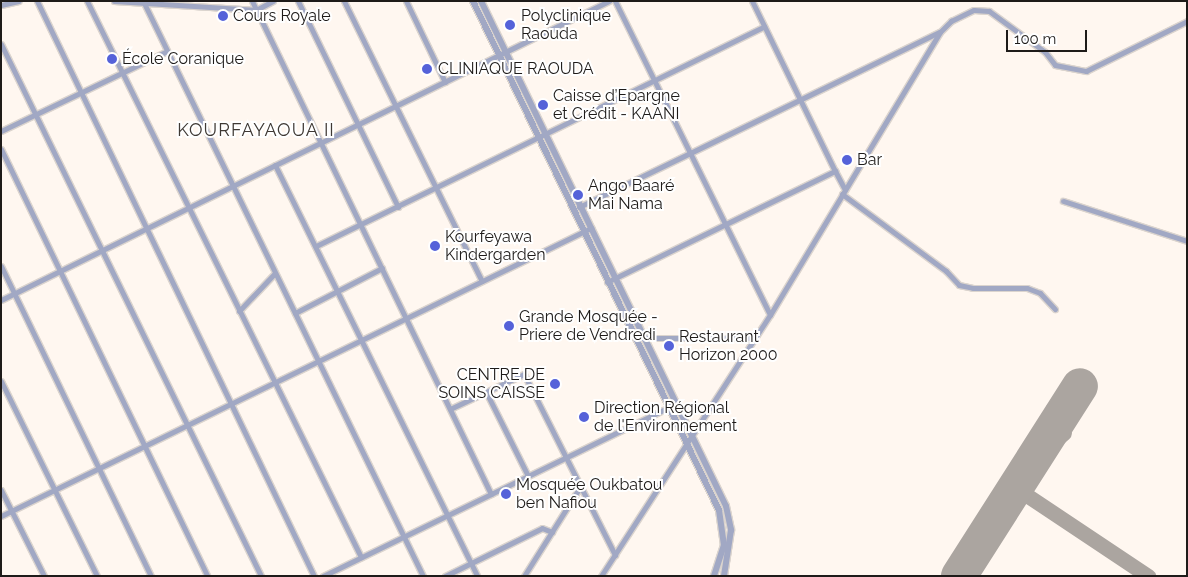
<!DOCTYPE html>
<html>
<head>
<meta charset="utf-8">
<style>
  body { margin:0 }
  #map { position:relative; width:1188px; height:577px; overflow:hidden; background:#fff7f0; font-family:Raleway,sans-serif }
  div>[style] { position:absolute }
  [style*='--x'] { left:calc(var(--x)*1px); top:calc(var(--y)*1px); width:calc(var(--w)*1px); rotate:calc(var(--a)*1deg) }
  .taxiway>* { height:15px; margin:-7.5px; padding:0 7.5px; transform-origin:7.5px; border-radius:7.5px; background:#aba5a0 }
  .runway>* { height:36px; margin:-18px; padding:0 18px; transform-origin:18px; border-radius:18px; background:#aba5a0 }
  .roads { filter:drop-shadow(1px 0 #dbd4ce) drop-shadow(-1px 0 #dbd4ce) drop-shadow(0 1px #dbd4ce) drop-shadow(0 -1px #dbd4ce) }
  .minor>* { height:5px; margin:-2.5px; padding:0 2.5px; transform-origin:2.5px; border-radius:2.5px; background:#a1a8c4 }
  .tertiary>* { height:6px; margin:-3px; padding:0 3px; transform-origin:3px; border-radius:3px; background:#a1a8c4 }
  .dots>* { width:14px; height:14px; translate:-50% -50%; box-sizing:border-box; border:2px solid #fff; border-radius:50% }
  span { translate:-50% -50%; white-space:nowrap; text-align:center; line-height:1.15; -webkit-text-stroke:4px #fff; paint-order:stroke }
  .poi-label { font-size:16px; color:#1e1b19 }
  .left { translate:0 -50%; text-align:left }
  .right { translate:-100% -50%; text-align:right }
  .neighbourhood-label { font-size:18px; color:#3f3934; letter-spacing:1px }
  .frame { position:absolute; inset:0; border:2px solid #1e1b19; pointer-events:none }
  .scale { position:absolute; left:1006px; top:30px; width:81px; height:22px; box-sizing:border-box; border:2px solid #1e1b19; border-top:0; padding-left:6px; font-size:15px; line-height:18px; white-space:nowrap; color:#1e1b19; -webkit-text-stroke:4px #fff; paint-order:stroke }
</style>
</head>
<body>
<div id="map">
  <div class="taxiway">
    <div style="--x:1049;--y:434;--w:26;--a:-81"></div>
    <div style="--x:1036;--y:457;--w:37;--a:-41"></div>
    <div style="--x:1016;--y:488;--w:159;--a:33.7"></div>
  </div>
  <div class="runway">
    <div style="--x:959;--y:576;--w:225;--a:-57.5"></div>
  </div>
  <div class="roads">
    <div class="minor">
      <div style="--x:37;--y:1;--w:638;--a:64.28"></div>
      <div style="--x:87;--y:1;--w:620;--a:63.77"></div>
      <div style="--x:114;--y:1;--w:142;--a:3.6"></div>
      <div style="--x:256;--y:10;--w:19;--a:-28"></div>
      <div style="--x:143;--y:1;--w:640;--a:64.04"></div>
      <div style="--x:252;--y:1;--w:548;--a:64.14"></div>
      <div style="--x:298;--y:1;--w:229;--a:64.1"></div>
      <div style="--x:344;--y:1;--w:312;--a:63.8"></div>
      <div style="--x:406;--y:1;--w:90;--a:64.3"></div>
      <div style="--x:615;--y:1;--w:350;--a:63.7"></div>
      <div style="--x:752;--y:1;--w:189;--a:64"></div>
      <div style="--x:1;--y:5;--w:18;--a:-13"></div>
      <div style="--x:1;--y:44;--w:592;--a:63.95"></div>
      <div style="--x:1;--y:131;--w:184;--a:-25.7"></div>
      <div style="--x:1;--y:149;--w:474;--a:64.2"></div>
      <div style="--x:275;--y:165;--w:458;--a:63.8"></div>
      <div style="--x:842;--y:194;--w:129;--a:36.5"></div>
      <div style="--x:946;--y:271;--w:19;--a:47"></div>
      <div style="--x:959;--y:285;--w:14;--a:12"></div>
      <div style="--x:973;--y:288;--w:54;--a:0"></div>
      <div style="--x:1027;--y:288;--w:14;--a:21"></div>
      <div style="--x:1040;--y:293;--w:22;--a:47"></div>
      <div style="--x:1063;--y:201;--w:130;--a:17.9"></div>
      <div style="--x:579;--y:207;--w:401;--a:-25.9"></div>
      <div style="--x:316;--y:246;--w:499;--a:-26.1"></div>
      <div style="--x:1;--y:266;--w:344;--a:64.2"></div>
      <div style="--x:607;--y:282;--w:254;--a:-26"></div>
      <div style="--x:835;--y:171;--w:21;--a:62"></div>
      <div style="--x:1;--y:300;--w:678;--a:-26.19"></div>
      <div style="--x:239;--y:311;--w:52;--a:-46.5"></div>
      <div style="--x:295;--y:313;--w:98;--a:-27.3"></div>
      <div style="--x:635;--y:338;--w:119;--a:0"></div>
      <div style="--x:1;--y:381;--w:217;--a:63.8"></div>
      <div style="--x:486;--y:392;--w:94;--a:63.4"></div>
      <div style="--x:450;--y:409;--w:82;--a:-25.3"></div>
      <div style="--x:524;--y:374;--w:203;--a:63.3"></div>
      <div style="--x:1;--y:490;--w:96;--a:63.4"></div>
      <div style="--x:1;--y:516;--w:657;--a:-26.02"></div>
      <div style="--x:323;--y:576;--w:387;--a:-26"></div>
      <div style="--x:445;--y:576;--w:108;--a:-26.3"></div>
      <div style="--x:542;--y:528;--w:11;--a:22"></div>
      <div style="--x:524;--y:576;--w:105;--a:-57.8"></div>
      <div style="--x:601;--y:576;--w:311;--a:-57.1"></div>
      <div style="--x:770;--y:315;--w:330;--a:-59"></div>
      <div style="--x:940;--y:32;--w:16;--a:-45"></div>
      <div style="--x:951;--y:21;--w:25;--a:-26"></div>
      <div style="--x:974;--y:10;--w:15;--a:4"></div>
      <div style="--x:989;--y:11;--w:69;--a:36.2"></div>
      <div style="--x:1045;--y:52;--w:16;--a:52"></div>
      <div style="--x:1055;--y:65;--w:32;--a:11"></div>
      <div style="--x:1086;--y:71;--w:113;--a:-26.3"></div>
    </div>
    <div class="tertiary">
      <div style="--x:473;--y:1;--w:565;--a:64.21"></div>
      <div style="--x:719;--y:510;--w:35;--a:82"></div>
      <div style="--x:724;--y:545;--w:33;--a:108"></div>
      <div style="--x:481;--y:1;--w:561;--a:64.12"></div>
      <div style="--x:726;--y:506;--w:25;--a:78"></div>
      <div style="--x:731;--y:530;--w:47;--a:98.7"></div>
    </div>
  </div>
  <div class="dots">
    <div style="left:223px;top:16px;background:#5562d9"></div>
    <div style="left:510px;top:25px;background:#5562d9"></div>
    <div style="left:112px;top:59px;background:#5562d9"></div>
    <div style="left:427px;top:69px;background:#5562d9"></div>
    <div style="left:543px;top:105px;background:#5562d9"></div>
    <div style="left:847px;top:160px;background:#5562d9"></div>
    <div style="left:578px;top:195px;background:#5562d9"></div>
    <div style="left:435px;top:246px;background:#5562d9"></div>
    <div style="left:509px;top:326px;background:#5562d9"></div>
    <div style="left:669px;top:346px;background:#5562d9"></div>
    <div style="left:555px;top:384px;background:#5562d9"></div>
    <div style="left:584px;top:417px;background:#5562d9"></div>
    <div style="left:506px;top:494px;background:#5562d9"></div>
  </div>
  <div class="poi-label">
    <span class="left" style="left:233px;top:16px">Cours Royale</span>
    <span class="left" style="left:521px;top:25px">Polyclinique<br>Raouda</span>
    <span class="left" style="left:122px;top:59px">École Coranique</span>
    <span class="left" style="left:438px;top:69px">CLINIAQUE RAOUDA</span>
    <span class="left" style="left:553px;top:105px">Caisse d’Epargne<br>et Crédit - KAANI</span>
    <span class="left" style="left:857px;top:160px">Bar</span>
    <span class="left" style="left:588px;top:195px">Ango Baaré<br>Mai Nama</span>
    <span class="left" style="left:445px;top:246px">Kourfeyawa<br>Kindergarden</span>
    <span class="left" style="left:519px;top:326px">Grande Mosquée -<br>Priere de Vendredi</span>
    <span class="left" style="left:679px;top:346px">Restaurant<br>Horizon 2000</span>
    <span class="right" style="left:545px;top:384px">CENTRE DE<br>SOINS CAISSE</span>
    <span class="left" style="left:594px;top:417px">Direction Régional<br>de l'Environnement</span>
    <span class="left" style="left:516px;top:494px">Mosquée Oukbatou<br>ben Nafiou</span>
  </div>
  <div class="neighbourhood-label">
    <span style="left:256px;top:130px">KOURFAYAOUA II</span>
  </div>
  <div class="frame"></div>
  <div class="scale">100 m</div>
</div>
</body>
</html>
